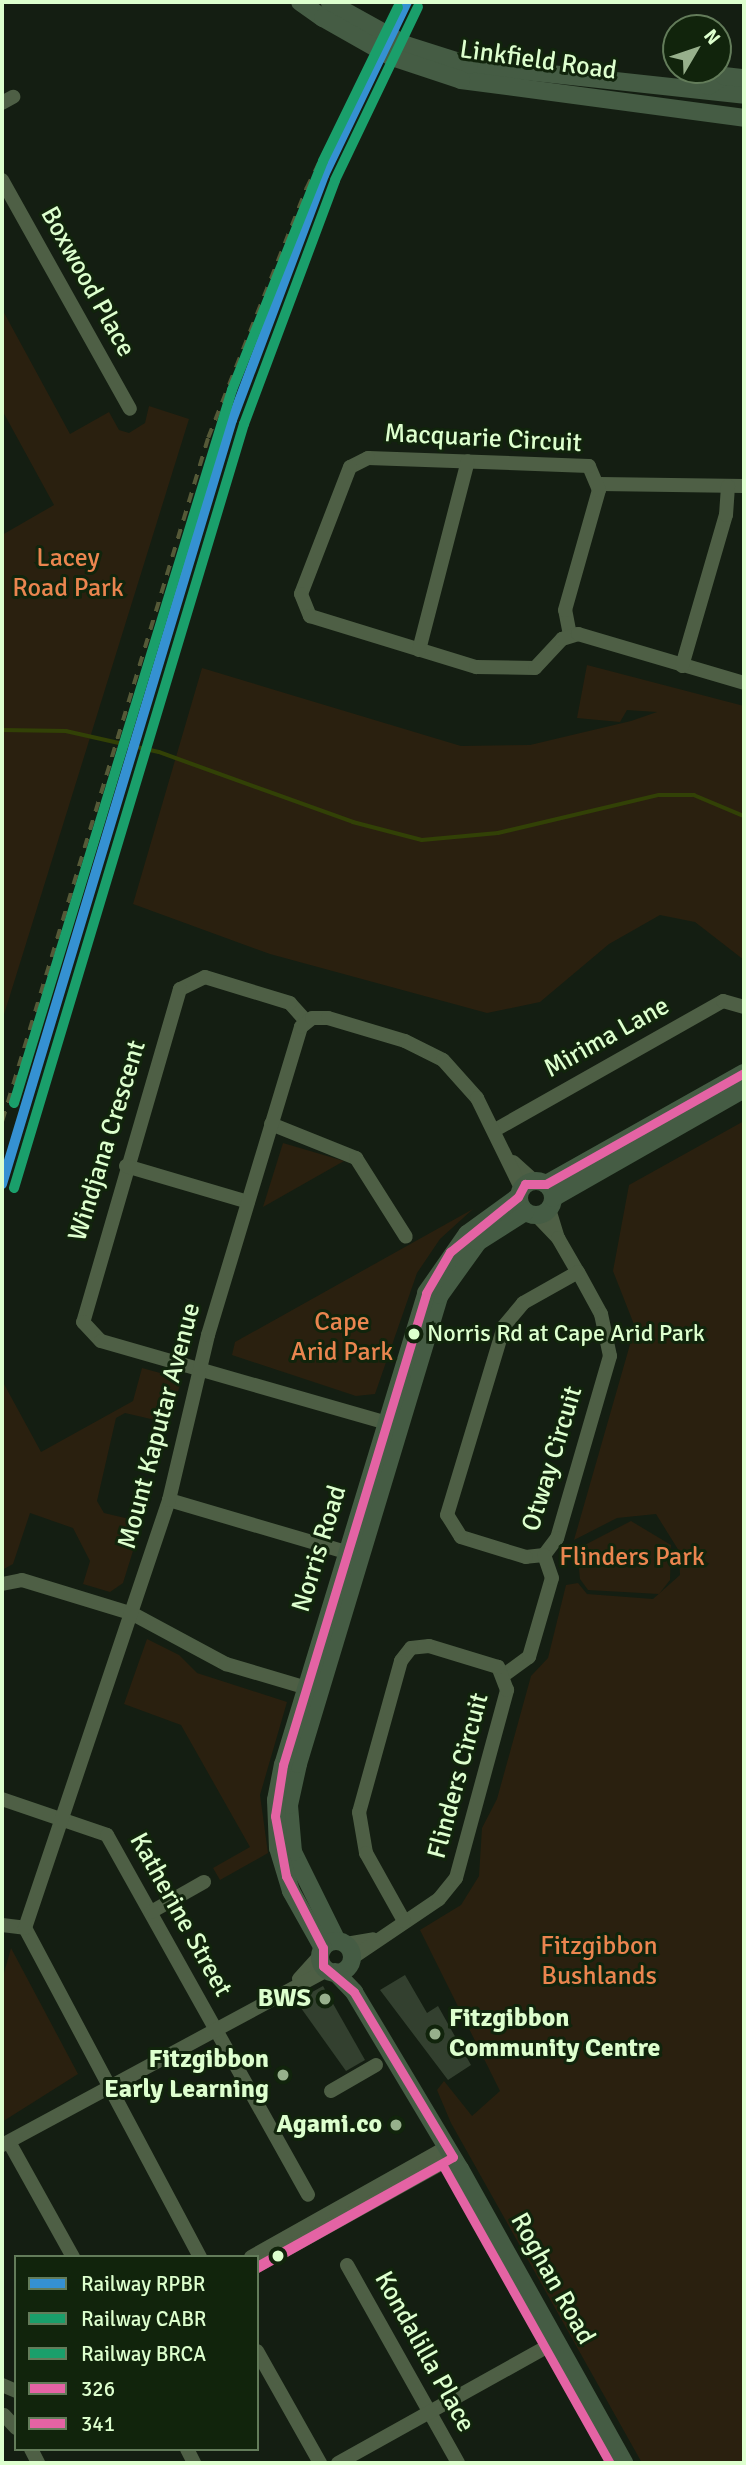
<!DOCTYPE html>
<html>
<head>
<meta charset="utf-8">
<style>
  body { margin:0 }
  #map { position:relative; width:746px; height:2465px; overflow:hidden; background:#141e12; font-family:Signika,sans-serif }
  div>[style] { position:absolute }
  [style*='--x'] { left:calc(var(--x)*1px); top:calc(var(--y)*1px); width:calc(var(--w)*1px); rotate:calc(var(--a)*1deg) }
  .green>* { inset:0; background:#2a200f }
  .stream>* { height:3.5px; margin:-1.75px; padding:0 1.75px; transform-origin:1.75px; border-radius:1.75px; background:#324106 }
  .building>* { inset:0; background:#33402f }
  .minor>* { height:14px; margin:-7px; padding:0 7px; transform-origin:7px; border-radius:7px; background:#4e5f45 }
  .major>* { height:18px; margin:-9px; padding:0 9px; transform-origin:9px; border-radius:9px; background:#455c44 }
  .major>.ring { margin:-9px; padding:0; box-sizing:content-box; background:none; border:18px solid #455c44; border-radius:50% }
  .rail>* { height:3.5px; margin-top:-1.75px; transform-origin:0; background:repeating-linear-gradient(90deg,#555937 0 10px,transparent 0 19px) }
  .major-bridge>* { height:18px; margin:-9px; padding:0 9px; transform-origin:9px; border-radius:9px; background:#455c44 }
  .bus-1>* { height:9px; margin:-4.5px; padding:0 4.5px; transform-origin:4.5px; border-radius:4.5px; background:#e463a4 }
  .bus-2>* { height:9px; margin:-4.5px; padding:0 4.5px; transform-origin:4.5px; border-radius:4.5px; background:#e463a4 }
  .rail-1>* { height:10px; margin:-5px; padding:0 5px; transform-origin:5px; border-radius:5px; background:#3591d2 }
  .rail-2>* { height:10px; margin:-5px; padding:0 5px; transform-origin:5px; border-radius:5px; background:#1a9f6b }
  .rail-3>* { height:10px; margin:-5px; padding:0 5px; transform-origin:5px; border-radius:5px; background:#1a9f6b }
  .dots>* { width:19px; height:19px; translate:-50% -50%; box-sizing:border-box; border:4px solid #11240c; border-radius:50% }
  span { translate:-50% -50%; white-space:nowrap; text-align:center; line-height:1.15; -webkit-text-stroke:6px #11240c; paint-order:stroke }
  .bus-label { font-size:24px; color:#ddffce }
  .left { translate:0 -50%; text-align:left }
  .street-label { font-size:26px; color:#ddffce }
  .park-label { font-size:26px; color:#ea854f }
  .poi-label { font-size:26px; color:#ddffce; font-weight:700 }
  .right { translate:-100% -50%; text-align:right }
  .frame { position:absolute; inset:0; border:4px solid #ddffce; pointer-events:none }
  .legend { position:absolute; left:14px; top:2255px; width:245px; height:196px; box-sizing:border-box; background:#11240c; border:2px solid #637c5a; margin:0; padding:9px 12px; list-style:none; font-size:21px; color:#ddffce }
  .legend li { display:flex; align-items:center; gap:14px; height:35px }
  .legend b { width:35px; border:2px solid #637c5a }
  .north { position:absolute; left:662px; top:14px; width:70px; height:70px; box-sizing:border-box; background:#11240c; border:2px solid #637c5a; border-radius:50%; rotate:51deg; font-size:19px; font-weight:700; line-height:28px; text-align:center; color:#ddffce }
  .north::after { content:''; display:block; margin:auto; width:24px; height:32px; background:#97b08c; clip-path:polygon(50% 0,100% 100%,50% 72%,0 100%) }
</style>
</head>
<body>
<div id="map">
  <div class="green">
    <div style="clip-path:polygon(2px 309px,70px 434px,109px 412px,119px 430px,129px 433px,145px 423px,149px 406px,189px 419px,2px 1021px,2px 535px,54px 505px,2px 410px)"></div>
    <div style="clip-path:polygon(587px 665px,744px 706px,744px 960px,695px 922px,660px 915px,609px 944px,540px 1002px,487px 1013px,270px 954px,133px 904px,202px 668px,461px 746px,530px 745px,631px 721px,657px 712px,627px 710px,620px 722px,577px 718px)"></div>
    <div style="clip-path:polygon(744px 1121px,744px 2463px,642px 2463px,451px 2123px,437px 2090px,444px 2081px,472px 2116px,500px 2091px,420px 1930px,461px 1905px,479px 1876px,482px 1828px,497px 1799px,531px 1676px,548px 1658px,566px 1585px,578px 1583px,587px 1594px,653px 1599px,680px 1575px,679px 1551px,656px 1514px,617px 1518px,574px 1540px,635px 1327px,613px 1271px,629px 1185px)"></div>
    <div style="clip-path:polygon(283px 1143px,344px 1161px,263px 1207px)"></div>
    <div style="clip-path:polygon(473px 1209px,440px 1239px,417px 1273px,375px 1394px,356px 1396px,232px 1355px,235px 1342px)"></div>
    <div style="clip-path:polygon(142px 1368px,182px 1379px,168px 1423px,125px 1413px,116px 1418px,97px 1501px,104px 1513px,142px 1522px,123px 1583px,110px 1592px,83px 1584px,90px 1561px,73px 1528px,30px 1513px,13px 1564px,2px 1570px,4px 1384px,41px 1452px,133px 1401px)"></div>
    <div style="clip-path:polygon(631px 1521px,671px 1545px,670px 1580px,659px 1594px,588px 1590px,580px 1579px,577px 1549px)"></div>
    <div style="clip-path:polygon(147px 1639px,179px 1655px,197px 1673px,287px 1702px,260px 1795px,268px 1853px,220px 1880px,213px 1868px,250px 1847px,181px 1725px,124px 1704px)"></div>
    <div style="clip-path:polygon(11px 1948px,78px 2074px,2px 2122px,2px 1980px)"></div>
  </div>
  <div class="stream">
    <div style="--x:2;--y:730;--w:64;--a:0.9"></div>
    <div style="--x:66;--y:731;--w:95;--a:12.7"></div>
    <div style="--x:159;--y:752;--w:206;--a:19.8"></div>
    <div style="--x:353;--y:822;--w:71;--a:14.6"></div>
    <div style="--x:422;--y:840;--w:76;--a:-5.3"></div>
    <div style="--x:498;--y:833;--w:165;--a:-13.3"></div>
    <div style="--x:659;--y:795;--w:35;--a:0"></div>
    <div style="--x:694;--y:795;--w:54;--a:22.8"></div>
  </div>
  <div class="building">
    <div style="clip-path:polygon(405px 1975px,427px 2013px,438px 2006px,471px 2065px,448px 2080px,380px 1990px)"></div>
    <div style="clip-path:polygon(323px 1986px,365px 2060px,346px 2071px,296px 2001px)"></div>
  </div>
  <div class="minor">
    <div style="--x:2;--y:103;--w:13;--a:-29"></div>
    <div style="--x:2;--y:180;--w:262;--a:60.8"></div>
    <div style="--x:600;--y:484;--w:144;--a:0.8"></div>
    <div style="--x:570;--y:635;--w:25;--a:-101"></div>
    <div style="--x:565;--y:610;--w:125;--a:-74.2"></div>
    <div style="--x:599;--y:490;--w:26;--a:-113"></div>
    <div style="--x:589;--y:466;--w:221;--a:-177.9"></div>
    <div style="--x:368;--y:458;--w:20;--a:153"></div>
    <div style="--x:350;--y:467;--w:136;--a:111.1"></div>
    <div style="--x:301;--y:594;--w:24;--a:68"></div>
    <div style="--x:310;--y:616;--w:174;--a:17.1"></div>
    <div style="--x:476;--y:667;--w:59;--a:1"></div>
    <div style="--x:535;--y:668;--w:40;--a:-47"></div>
    <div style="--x:562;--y:639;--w:17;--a:-17"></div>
    <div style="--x:578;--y:634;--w:173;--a:16.4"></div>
    <div style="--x:419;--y:650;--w:195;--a:-75.5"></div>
    <div style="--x:682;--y:666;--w:157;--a:-73.8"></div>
    <div style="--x:726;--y:515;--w:29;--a:-86"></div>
    <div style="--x:306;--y:1021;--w:24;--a:-132"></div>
    <div style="--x:290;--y:1003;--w:89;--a:-163"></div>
    <div style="--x:205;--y:977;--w:28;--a:154"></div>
    <div style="--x:180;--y:989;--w:347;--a:106.2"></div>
    <div style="--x:83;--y:1322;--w:26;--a:47"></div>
    <div style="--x:101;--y:1341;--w:305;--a:16"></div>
    <div style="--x:271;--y:1124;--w:92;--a:21.8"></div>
    <div style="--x:356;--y:1158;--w:93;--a:57.7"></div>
    <div style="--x:495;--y:1130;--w:262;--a:-29.5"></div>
    <div style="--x:723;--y:1001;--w:22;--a:16"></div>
    <div style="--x:513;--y:1162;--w:28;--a:42"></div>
    <div style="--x:126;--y:1166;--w:127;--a:16.4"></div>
    <div style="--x:549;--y:1209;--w:28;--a:73"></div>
    <div style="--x:536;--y:1215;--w:32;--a:46"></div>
    <div style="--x:558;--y:1238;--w:39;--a:60"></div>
    <div style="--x:578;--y:1272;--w:48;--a:61.3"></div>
    <div style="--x:601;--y:1314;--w:43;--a:77.9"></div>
    <div style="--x:610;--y:1356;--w:190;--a:106.2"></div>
    <div style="--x:557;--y:1538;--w:21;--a:127"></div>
    <div style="--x:544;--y:1555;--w:18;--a:174"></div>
    <div style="--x:526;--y:1557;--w:68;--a:-162.9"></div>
    <div style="--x:461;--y:1537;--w:26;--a:-122"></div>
    <div style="--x:447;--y:1515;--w:197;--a:-73.2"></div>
    <div style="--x:504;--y:1326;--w:30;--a:-50"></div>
    <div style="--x:523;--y:1303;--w:63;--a:-29.4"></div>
    <div style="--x:169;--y:1500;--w:195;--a:16.4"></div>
    <div style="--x:2;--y:1584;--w:20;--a:-11"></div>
    <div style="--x:22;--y:1580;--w:116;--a:17"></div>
    <div style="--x:133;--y:1614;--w:106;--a:28.3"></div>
    <div style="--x:226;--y:1664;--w:92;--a:16.5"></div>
    <div style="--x:504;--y:1675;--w:31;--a:-36"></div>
    <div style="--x:529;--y:1657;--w:82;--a:-73.8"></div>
    <div style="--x:552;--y:1578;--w:24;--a:-109"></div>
    <div style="--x:2;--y:1799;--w:111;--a:18.9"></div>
    <div style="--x:107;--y:1835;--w:412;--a:60.8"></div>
    <div style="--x:151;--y:1912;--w:61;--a:-29.5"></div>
    <div style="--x:2;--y:1925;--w:23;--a:7"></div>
    <div style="--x:346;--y:1944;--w:27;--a:-10"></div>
    <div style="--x:352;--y:1958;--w:105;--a:-34.1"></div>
    <div style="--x:439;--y:1899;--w:27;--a:-51"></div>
    <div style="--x:456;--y:1878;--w:195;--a:-74.8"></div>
    <div style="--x:507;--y:1690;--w:25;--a:-111"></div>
    <div style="--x:498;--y:1667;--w:72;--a:-163.1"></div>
    <div style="--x:429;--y:1646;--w:18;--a:174"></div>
    <div style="--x:411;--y:1648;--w:16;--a:128"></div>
    <div style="--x:401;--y:1661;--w:157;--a:105.5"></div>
    <div style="--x:359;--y:1812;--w:42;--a:80.3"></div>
    <div style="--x:366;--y:1853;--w:78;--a:60.8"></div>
    <div style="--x:299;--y:1979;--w:31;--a:-48"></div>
    <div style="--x:331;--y:2091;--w:52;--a:-30"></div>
    <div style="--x:9;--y:2142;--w:132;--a:60.9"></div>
    <div style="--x:2;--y:2145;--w:369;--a:-28.3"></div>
    <div style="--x:200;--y:2257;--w:373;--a:-118"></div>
    <div style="--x:25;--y:1928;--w:452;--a:-71.4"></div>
    <div style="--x:169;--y:1500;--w:170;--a:-76.7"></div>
    <div style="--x:208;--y:1335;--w:322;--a:-73.2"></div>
    <div style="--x:301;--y:1027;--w:14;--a:-39"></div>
    <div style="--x:312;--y:1018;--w:16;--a:0"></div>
    <div style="--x:328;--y:1018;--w:80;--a:16.6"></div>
    <div style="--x:405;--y:1041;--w:42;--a:26.6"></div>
    <div style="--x:443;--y:1060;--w:51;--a:48.2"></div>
    <div style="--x:477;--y:1098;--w:100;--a:63.9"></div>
    <div style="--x:251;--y:2257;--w:225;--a:-29.3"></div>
    <div style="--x:347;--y:2265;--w:227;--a:60.7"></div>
    <div style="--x:257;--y:2266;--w:224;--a:-29.1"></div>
    <div style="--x:257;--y:2351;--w:129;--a:60.6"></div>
    <div style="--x:2;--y:2385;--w:15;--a:23"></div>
    <div style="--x:4;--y:2415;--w:18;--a:47"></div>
    <div style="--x:31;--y:2449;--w:16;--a:63"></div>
    <div style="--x:187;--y:2449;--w:16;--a:63"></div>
    <div style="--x:338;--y:2463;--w:251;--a:-29.1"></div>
  </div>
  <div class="major">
    <div style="--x:300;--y:2;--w:28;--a:35"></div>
    <div style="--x:469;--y:65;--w:277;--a:6.2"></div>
    <div style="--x:461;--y:80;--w:286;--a:7.6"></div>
    <div style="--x:708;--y:86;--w:19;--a:-32"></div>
    <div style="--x:724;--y:76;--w:20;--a:6"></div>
    <div class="ring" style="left:519px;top:1181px;width:16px;height:16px"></div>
    <div style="--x:546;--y:1184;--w:227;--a:-29.3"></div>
    <div style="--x:553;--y:1198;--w:220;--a:-29.7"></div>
    <div style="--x:337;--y:1941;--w:99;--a:-116.3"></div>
    <div style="--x:293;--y:1852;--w:47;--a:-94.9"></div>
    <div style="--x:289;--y:1805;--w:42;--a:-77.6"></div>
    <div style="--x:298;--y:1764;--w:490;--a:-73.2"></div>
    <div style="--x:440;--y:1295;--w:65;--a:-54.4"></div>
    <div style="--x:478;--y:1242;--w:56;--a:-32.6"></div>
    <div class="ring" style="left:320px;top:1941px;width:14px;height:14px"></div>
    <div style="--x:323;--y:1948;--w:65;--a:-119.3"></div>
    <div style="--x:291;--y:1891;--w:45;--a:-106.8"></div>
    <div style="--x:278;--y:1848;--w:48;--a:-92.4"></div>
    <div style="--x:276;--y:1800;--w:36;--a:-79"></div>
    <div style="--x:283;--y:1765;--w:493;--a:-73.1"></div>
    <div style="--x:426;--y:1293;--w:72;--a:-55.2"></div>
    <div style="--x:467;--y:1234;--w:63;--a:-36"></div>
    <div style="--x:335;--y:1972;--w:28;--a:46"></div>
    <div style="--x:354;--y:1992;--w:206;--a:59.1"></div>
    <div style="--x:460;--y:2169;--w:337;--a:60.8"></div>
  </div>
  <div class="rail">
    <div style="--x:2;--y:1121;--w:713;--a:-73.22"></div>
    <div style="--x:208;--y:438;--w:268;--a:-68.5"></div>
    <div style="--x:306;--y:189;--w:209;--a:-63.6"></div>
  </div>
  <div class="major-bridge">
    <div style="--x:330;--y:3;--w:87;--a:28.9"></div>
    <div style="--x:406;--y:45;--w:66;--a:17.6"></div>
    <div style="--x:323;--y:18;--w:79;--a:29.5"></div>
    <div style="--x:392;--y:57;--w:73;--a:18.4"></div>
  </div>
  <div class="bus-1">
    <div style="--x:257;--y:2266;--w:224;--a:-29.1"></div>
    <div style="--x:453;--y:2157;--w:192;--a:-121"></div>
    <div style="--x:354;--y:1992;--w:40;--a:-140"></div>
    <div style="--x:323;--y:1966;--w:18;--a:-90"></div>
    <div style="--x:323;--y:1948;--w:81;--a:-117.2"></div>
    <div style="--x:286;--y:1876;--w:61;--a:-100.4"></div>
    <div style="--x:275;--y:1816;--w:52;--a:-81.1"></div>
    <div style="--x:283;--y:1765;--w:493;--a:-73.1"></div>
    <div style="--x:426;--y:1293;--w:48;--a:-59.7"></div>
    <div style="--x:450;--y:1252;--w:87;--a:-39"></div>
    <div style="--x:518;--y:1197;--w:15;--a:-62"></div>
    <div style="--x:525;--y:1184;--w:21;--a:0"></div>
    <div style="--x:546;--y:1184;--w:227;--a:-29.3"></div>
  </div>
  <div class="bus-2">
    <div style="--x:257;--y:2268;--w:212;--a:-29.3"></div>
    <div style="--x:442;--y:2164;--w:343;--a:60.7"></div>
  </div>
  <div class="rail-1">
    <div style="--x:2;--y:1184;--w:798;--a:-73.25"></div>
    <div style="--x:232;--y:420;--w:262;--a:-69.4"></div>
    <div style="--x:324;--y:175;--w:192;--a:-64.4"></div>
  </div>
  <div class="rail-2">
    <div style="--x:14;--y:1188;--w:798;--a:-73.25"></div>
    <div style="--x:244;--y:424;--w:260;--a:-69.5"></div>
    <div style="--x:335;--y:180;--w:192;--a:-64.4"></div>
  </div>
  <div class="rail-3">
    <div style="--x:14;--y:1103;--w:746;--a:-73"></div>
    <div style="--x:232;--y:390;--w:246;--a:-68.3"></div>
    <div style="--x:323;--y:161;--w:171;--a:-64"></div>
  </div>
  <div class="dots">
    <div style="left:414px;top:1334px;background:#ddffce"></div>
    <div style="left:325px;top:1999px;background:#97b08c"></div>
    <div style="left:435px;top:2034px;background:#97b08c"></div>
    <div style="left:283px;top:2075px;background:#97b08c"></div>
    <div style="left:396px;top:2125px;background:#97b08c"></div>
    <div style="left:278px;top:2256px;background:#ddffce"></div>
  </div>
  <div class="bus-label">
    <span class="left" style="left:427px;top:1334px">Norris Rd at Cape Arid Park</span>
  </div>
  <div class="street-label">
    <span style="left:538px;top:61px;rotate:8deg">Linkfield Road</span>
    <span style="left:87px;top:282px;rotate:61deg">Boxwood Place</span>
    <span style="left:483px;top:439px;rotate:3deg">Macquarie Circuit</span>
    <span style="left:607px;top:1038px;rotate:-29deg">Mirima Lane</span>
    <span style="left:108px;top:1141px;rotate:-73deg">Windjana Crescent</span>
    <span style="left:160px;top:1426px;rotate:-75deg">Mount Kaputar Avenue</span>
    <span style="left:553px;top:1459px;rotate:-73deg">Otway Circuit</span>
    <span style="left:320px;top:1549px;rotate:-73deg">Norris Road</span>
    <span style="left:459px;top:1776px;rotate:-75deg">Flinders Circuit</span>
    <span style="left:180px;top:1915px;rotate:61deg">Katherine Street</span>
    <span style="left:552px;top:2279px;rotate:61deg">Roghan Road</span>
    <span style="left:424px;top:2352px;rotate:61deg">Kondalilla Place</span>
  </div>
  <div class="park-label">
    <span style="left:68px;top:574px">Lacey<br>Road Park</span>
    <span style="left:342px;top:1338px">Cape<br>Arid Park</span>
    <span style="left:632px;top:1558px">Flinders Park</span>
    <span style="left:599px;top:1962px">Fitzgibbon<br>Bushlands</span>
  </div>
  <div class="poi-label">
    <span class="right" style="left:311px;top:1999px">BWS</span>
    <span class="left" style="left:449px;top:2034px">Fitzgibbon<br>Community Centre</span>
    <span class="right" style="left:269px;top:2075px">Fitzgibbon<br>Early Learning</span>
    <span class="right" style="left:382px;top:2125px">Agami.co</span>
  </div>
  <div class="frame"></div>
  <ul class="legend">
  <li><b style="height:9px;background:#3591d2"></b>Railway RPBR</li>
  <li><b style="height:9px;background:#1a9f6b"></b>Railway CABR</li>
  <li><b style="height:9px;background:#1a9f6b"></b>Railway BRCA</li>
  <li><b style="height:9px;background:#e463a4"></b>326</li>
  <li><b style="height:9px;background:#e463a4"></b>341</li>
  </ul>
  <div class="north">N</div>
</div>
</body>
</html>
